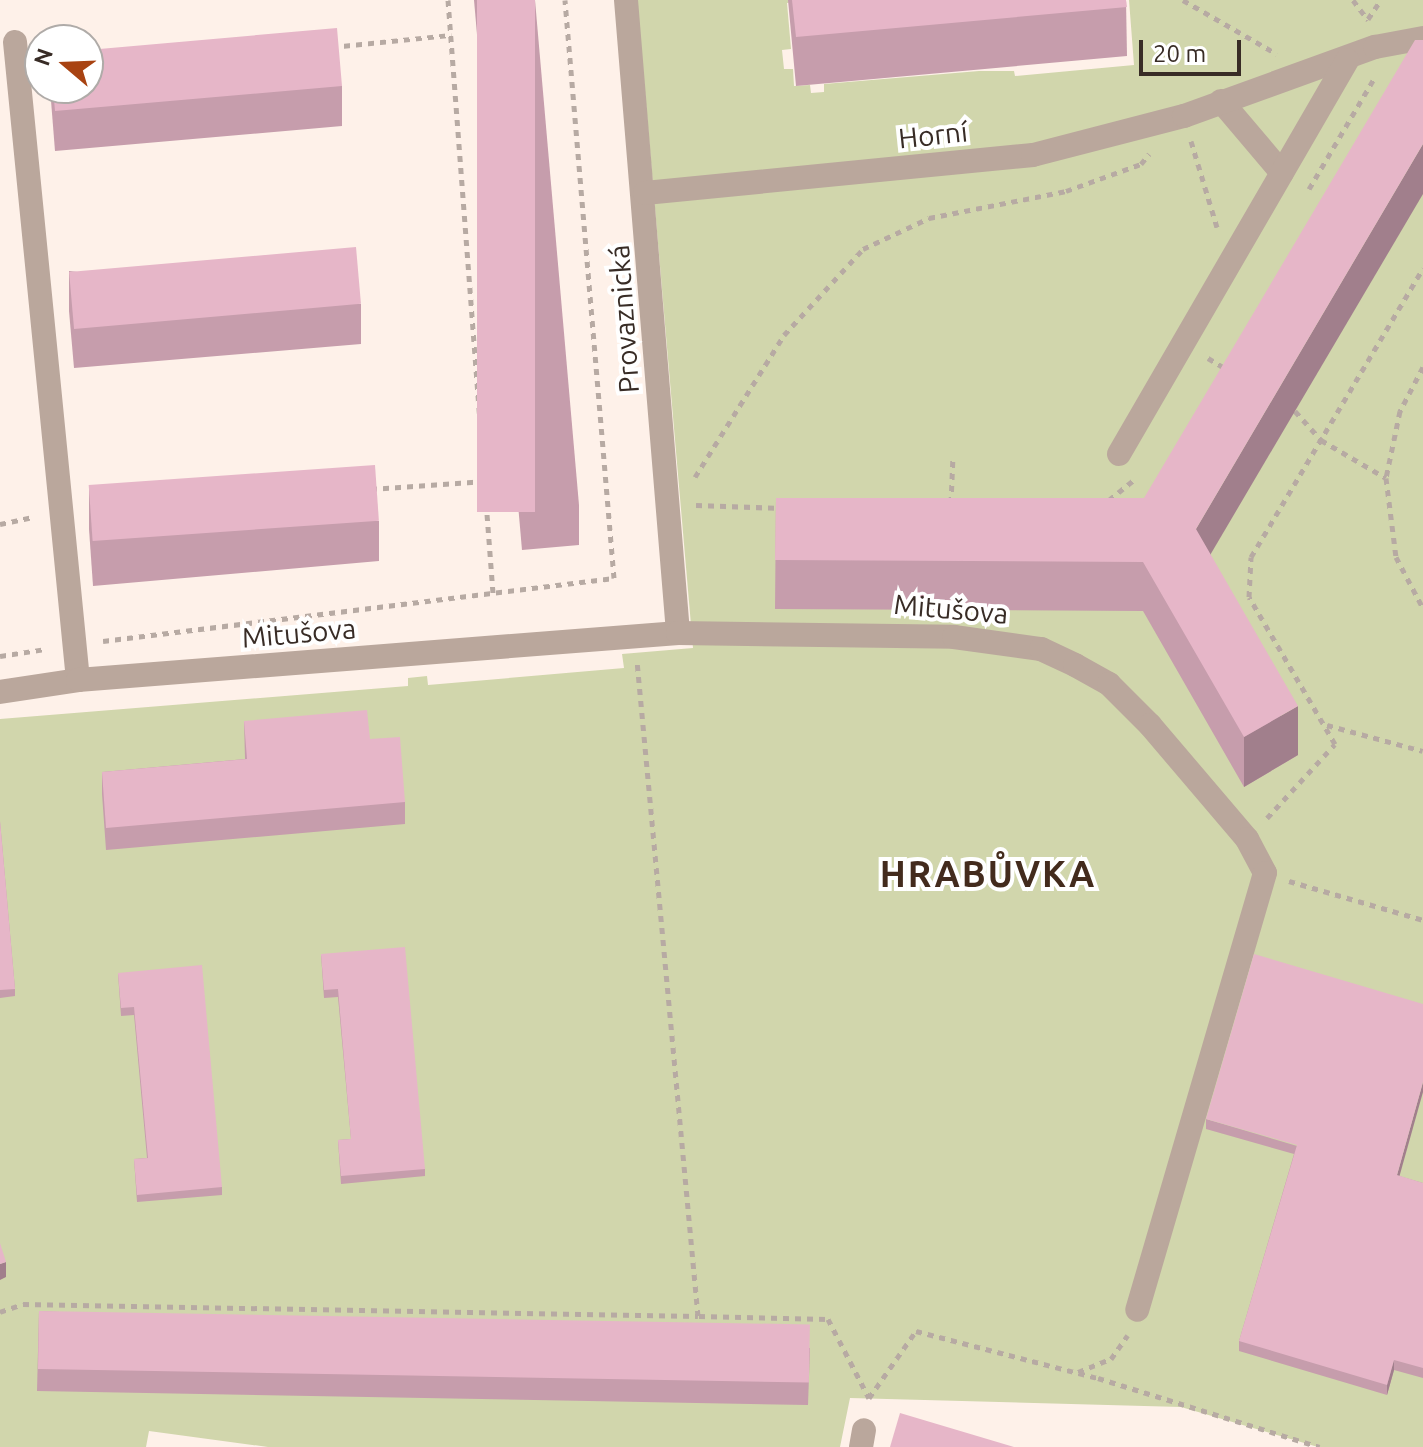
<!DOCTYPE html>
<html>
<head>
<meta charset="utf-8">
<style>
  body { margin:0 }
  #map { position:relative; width:1423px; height:1447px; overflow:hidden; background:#fef1e9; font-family:Ubuntu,sans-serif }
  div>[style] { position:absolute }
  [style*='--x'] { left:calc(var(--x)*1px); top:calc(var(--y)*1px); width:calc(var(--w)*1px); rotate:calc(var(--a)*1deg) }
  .green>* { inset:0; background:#d1d6ac }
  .path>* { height:5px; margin-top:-2.5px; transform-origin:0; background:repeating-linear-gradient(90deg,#b7aaa3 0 6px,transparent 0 12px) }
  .minor>* { height:24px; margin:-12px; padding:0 12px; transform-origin:12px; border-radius:12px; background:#baa79c }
  .wall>* { inset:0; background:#c69dac }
  .shaded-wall>* { inset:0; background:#a17f8c }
  .building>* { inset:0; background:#e6b6c8; transform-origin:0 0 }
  span { translate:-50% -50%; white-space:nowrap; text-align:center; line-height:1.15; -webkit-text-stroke:8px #fff; paint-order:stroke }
  .street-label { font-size:28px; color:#382c26 }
  .district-label { font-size:36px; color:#432b1d; font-weight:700; letter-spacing:2px }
  .north { position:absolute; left:24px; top:24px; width:80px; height:80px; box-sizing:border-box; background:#fff; border:2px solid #afaba8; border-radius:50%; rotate:289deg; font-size:22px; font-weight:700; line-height:32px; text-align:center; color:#382c26 }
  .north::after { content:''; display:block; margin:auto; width:28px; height:36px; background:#a84312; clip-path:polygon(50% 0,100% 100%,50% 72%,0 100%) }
  .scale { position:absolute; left:1139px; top:40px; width:102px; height:36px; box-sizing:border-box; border:4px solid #382c26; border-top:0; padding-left:10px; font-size:24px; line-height:28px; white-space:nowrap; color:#382c26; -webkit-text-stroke:6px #fff; paint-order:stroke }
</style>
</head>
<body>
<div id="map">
  <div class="green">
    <div style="clip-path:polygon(637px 0,815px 0,787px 3px,791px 49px,782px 50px,784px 69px,793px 69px,794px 86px,810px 85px,811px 93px,824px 92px,824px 84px,979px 71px,1014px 71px,1015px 76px,1134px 65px,1129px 0,1423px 0,1423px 1447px,1318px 1447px,1181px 1407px,850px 1398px,840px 1447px,268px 1447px,149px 1431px,146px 1447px,0 1447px,0 719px,408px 686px,408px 678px,427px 676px,428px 685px,624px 668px,622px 654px,693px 648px)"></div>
  </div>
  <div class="path">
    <div style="--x:448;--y:0;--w:595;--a:85.66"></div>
    <div style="--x:1183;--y:0;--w:108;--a:29.9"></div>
    <div style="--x:1353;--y:0;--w:25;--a:53"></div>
    <div style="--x:1368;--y:19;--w:23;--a:-56"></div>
    <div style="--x:332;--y:47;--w:120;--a:-5.8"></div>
    <div style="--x:1191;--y:141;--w:90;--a:73.2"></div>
    <div style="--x:1309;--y:189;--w:130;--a:-59.5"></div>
    <div style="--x:1208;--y:358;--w:21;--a:31"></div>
    <div style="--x:1423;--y:367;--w:50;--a:117.6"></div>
    <div style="--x:1400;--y:411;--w:68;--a:101.8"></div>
    <div style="--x:1386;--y:478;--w:80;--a:82.8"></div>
    <div style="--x:1396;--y:557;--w:58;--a:62.1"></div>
    <div style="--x:1295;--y:411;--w:39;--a:48"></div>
    <div style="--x:1321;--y:440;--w:75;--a:30.3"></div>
    <div style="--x:695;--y:477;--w:168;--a:-57.9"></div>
    <div style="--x:784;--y:335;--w:117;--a:-47.4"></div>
    <div style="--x:863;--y:249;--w:73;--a:-25.2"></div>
    <div style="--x:929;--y:218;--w:140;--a:-11.1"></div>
    <div style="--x:1066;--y:191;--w:80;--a:-19.8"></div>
    <div style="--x:1141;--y:164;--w:13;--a:-51"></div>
    <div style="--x:371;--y:489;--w:115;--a:-4"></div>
    <div style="--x:1109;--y:500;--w:33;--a:-39"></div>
    <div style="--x:951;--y:503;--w:47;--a:-87.6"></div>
    <div style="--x:696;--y:505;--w:85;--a:2"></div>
    <div style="--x:0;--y:524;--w:35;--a:-12"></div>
    <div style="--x:103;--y:641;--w:515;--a:-7.03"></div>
    <div style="--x:614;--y:578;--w:580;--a:-94.85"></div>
    <div style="--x:0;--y:656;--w:47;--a:-8.7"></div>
    <div style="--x:1327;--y:725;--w:99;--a:15.2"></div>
    <div style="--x:1267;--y:818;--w:100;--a:-47.4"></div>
    <div style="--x:1335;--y:744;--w:170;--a:-120.3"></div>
    <div style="--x:1249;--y:597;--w:40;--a:-87.1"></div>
    <div style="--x:1251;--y:557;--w:336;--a:-59.2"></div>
    <div style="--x:1289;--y:881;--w:140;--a:16.2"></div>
    <div style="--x:0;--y:1312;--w:24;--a:-19"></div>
    <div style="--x:23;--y:1304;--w:675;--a:1.02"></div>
    <div style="--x:698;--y:1316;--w:658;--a:-95.32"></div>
    <div style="--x:699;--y:1316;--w:129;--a:1.3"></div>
    <div style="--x:828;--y:1319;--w:89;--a:62.6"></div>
    <div style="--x:1078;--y:1372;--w:35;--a:-22"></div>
    <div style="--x:1111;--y:1359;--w:29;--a:-55"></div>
    <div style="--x:869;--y:1398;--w:82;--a:-55"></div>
    <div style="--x:916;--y:1331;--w:188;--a:14.5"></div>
    <div style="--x:1098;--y:1378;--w:232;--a:17.3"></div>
  </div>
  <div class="minor">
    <div style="--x:626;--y:0;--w:635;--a:85.3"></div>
    <div style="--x:15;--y:42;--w:641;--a:84.36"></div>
    <div style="--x:1221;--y:101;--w:94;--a:49.7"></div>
    <div style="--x:645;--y:193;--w:390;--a:-5.6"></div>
    <div style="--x:1033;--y:155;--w:156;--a:-14.5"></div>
    <div style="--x:1184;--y:116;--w:203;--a:-19.9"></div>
    <div style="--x:1375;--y:47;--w:49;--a:-10.6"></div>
    <div style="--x:1119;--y:454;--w:455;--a:-59.9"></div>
    <div style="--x:0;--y:692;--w:79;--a:-8.7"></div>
    <div style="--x:78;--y:680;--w:602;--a:-4.48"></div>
    <div style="--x:678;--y:633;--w:276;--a:0.8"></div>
    <div style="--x:954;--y:637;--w:88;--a:7.9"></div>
    <div style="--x:1041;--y:649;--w:38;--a:25"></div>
    <div style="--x:1075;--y:665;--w:39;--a:29"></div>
    <div style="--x:1109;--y:684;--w:58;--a:45"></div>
    <div style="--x:1150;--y:725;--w:150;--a:49.6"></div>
    <div style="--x:1247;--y:839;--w:38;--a:62"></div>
    <div style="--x:1265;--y:873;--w:455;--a:106.3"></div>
    <div style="--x:861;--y:1447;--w:17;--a:-80"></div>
  </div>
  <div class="wall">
    <div style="clip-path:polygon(474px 0,535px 0,579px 505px,579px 545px,522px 550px)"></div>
    <div style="clip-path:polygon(788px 0,1126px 0,1127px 56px,796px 86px)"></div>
    <div style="clip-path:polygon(342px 86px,342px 126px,55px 151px,50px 88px)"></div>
    <div style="clip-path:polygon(69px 271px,361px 304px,361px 344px,74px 368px,69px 311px)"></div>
    <div style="clip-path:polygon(89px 489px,379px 521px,379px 561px,93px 586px,89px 529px)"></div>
    <div style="clip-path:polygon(776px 498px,1210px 554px,1298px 755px,1244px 787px,1143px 611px,775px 609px)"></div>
    <div style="clip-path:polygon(244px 721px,370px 739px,405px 802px,405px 824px,106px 850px,102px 794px,102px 772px,245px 759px)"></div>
    <div style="clip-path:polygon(0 821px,15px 989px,15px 996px,0 998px)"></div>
    <div style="clip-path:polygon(321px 954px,425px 1169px,425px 1176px,341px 1184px,338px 1140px,351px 1139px,338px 997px,324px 998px)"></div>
    <div style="clip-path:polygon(118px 973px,222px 1187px,222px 1195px,137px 1202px,134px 1159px,147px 1158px,134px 1015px,121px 1016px)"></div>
    <div style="clip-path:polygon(1206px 1119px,1423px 1183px,1423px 1378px,1394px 1370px,1387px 1395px,1239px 1351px,1239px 1341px,1294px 1154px,1206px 1129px)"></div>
    <div style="clip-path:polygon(39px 1311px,810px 1348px,808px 1405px,37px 1391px)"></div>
  </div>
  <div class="shaded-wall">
    <div style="clip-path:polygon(1423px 144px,1423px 194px,1196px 579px,1196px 529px)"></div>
    <div style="clip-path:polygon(1298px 706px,1298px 755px,1244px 787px,1244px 737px)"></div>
    <div style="clip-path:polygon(1423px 1082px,1423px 1092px,1397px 1185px,1397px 1175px)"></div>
    <div style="clip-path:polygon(6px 1262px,6px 1277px,0 1280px,0 1264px)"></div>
    <div style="clip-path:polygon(1394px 1360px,1394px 1370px,1387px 1395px,1387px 1385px)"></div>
  </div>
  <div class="building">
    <div style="left:477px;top:0;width:58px;height:512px"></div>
    <div style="clip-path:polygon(792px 0,1126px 0,1127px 7px,796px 37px)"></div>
    <div style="clip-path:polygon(337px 28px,342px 86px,55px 111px,53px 88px,88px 88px,88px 50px)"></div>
    <div style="clip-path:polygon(1415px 40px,1423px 40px,1423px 144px,1196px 529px,1298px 706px,1244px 737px,1143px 562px,775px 560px,776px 498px,1144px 498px)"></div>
    <div style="left:356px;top:247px;width:57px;height:288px;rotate:85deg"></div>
    <div style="left:375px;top:465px;width:56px;height:287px;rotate:86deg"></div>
    <div style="clip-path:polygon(367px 710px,370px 739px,400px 737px,405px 802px,106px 828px,102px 772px,247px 759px,244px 721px)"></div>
    <div style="clip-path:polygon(0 821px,15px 989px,0 990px)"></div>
    <div style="clip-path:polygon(405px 947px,425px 1169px,341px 1176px,338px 1140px,351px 1139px,338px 989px,324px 990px,321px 954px)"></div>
    <div style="clip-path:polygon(1254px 954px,1423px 1004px,1423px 1082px,1397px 1175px,1423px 1183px,1423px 1368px,1394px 1360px,1387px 1385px,1239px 1341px,1297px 1145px,1206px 1119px)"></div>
    <div style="clip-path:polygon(202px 965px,222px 1187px,137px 1195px,134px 1159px,148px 1158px,134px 1007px,121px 1008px,118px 973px)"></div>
    <div style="clip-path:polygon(0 1243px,6px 1262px,0 1264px)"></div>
    <div style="left:39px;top:1311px;width:771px;height:58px;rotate:1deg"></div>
    <div style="clip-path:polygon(900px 1413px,1014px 1447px,890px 1447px)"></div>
  </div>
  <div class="street-label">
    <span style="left:933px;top:135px;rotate:-6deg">Horní</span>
    <span style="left:624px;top:319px;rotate:-94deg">Provaznická</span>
    <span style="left:951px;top:609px;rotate:5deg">Mitušova</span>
    <span style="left:299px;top:633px;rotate:-5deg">Mitušova</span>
  </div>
  <div class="district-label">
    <span style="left:988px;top:874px">HRABŮVKA</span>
  </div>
  <div class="north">N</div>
  <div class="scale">20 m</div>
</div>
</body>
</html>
